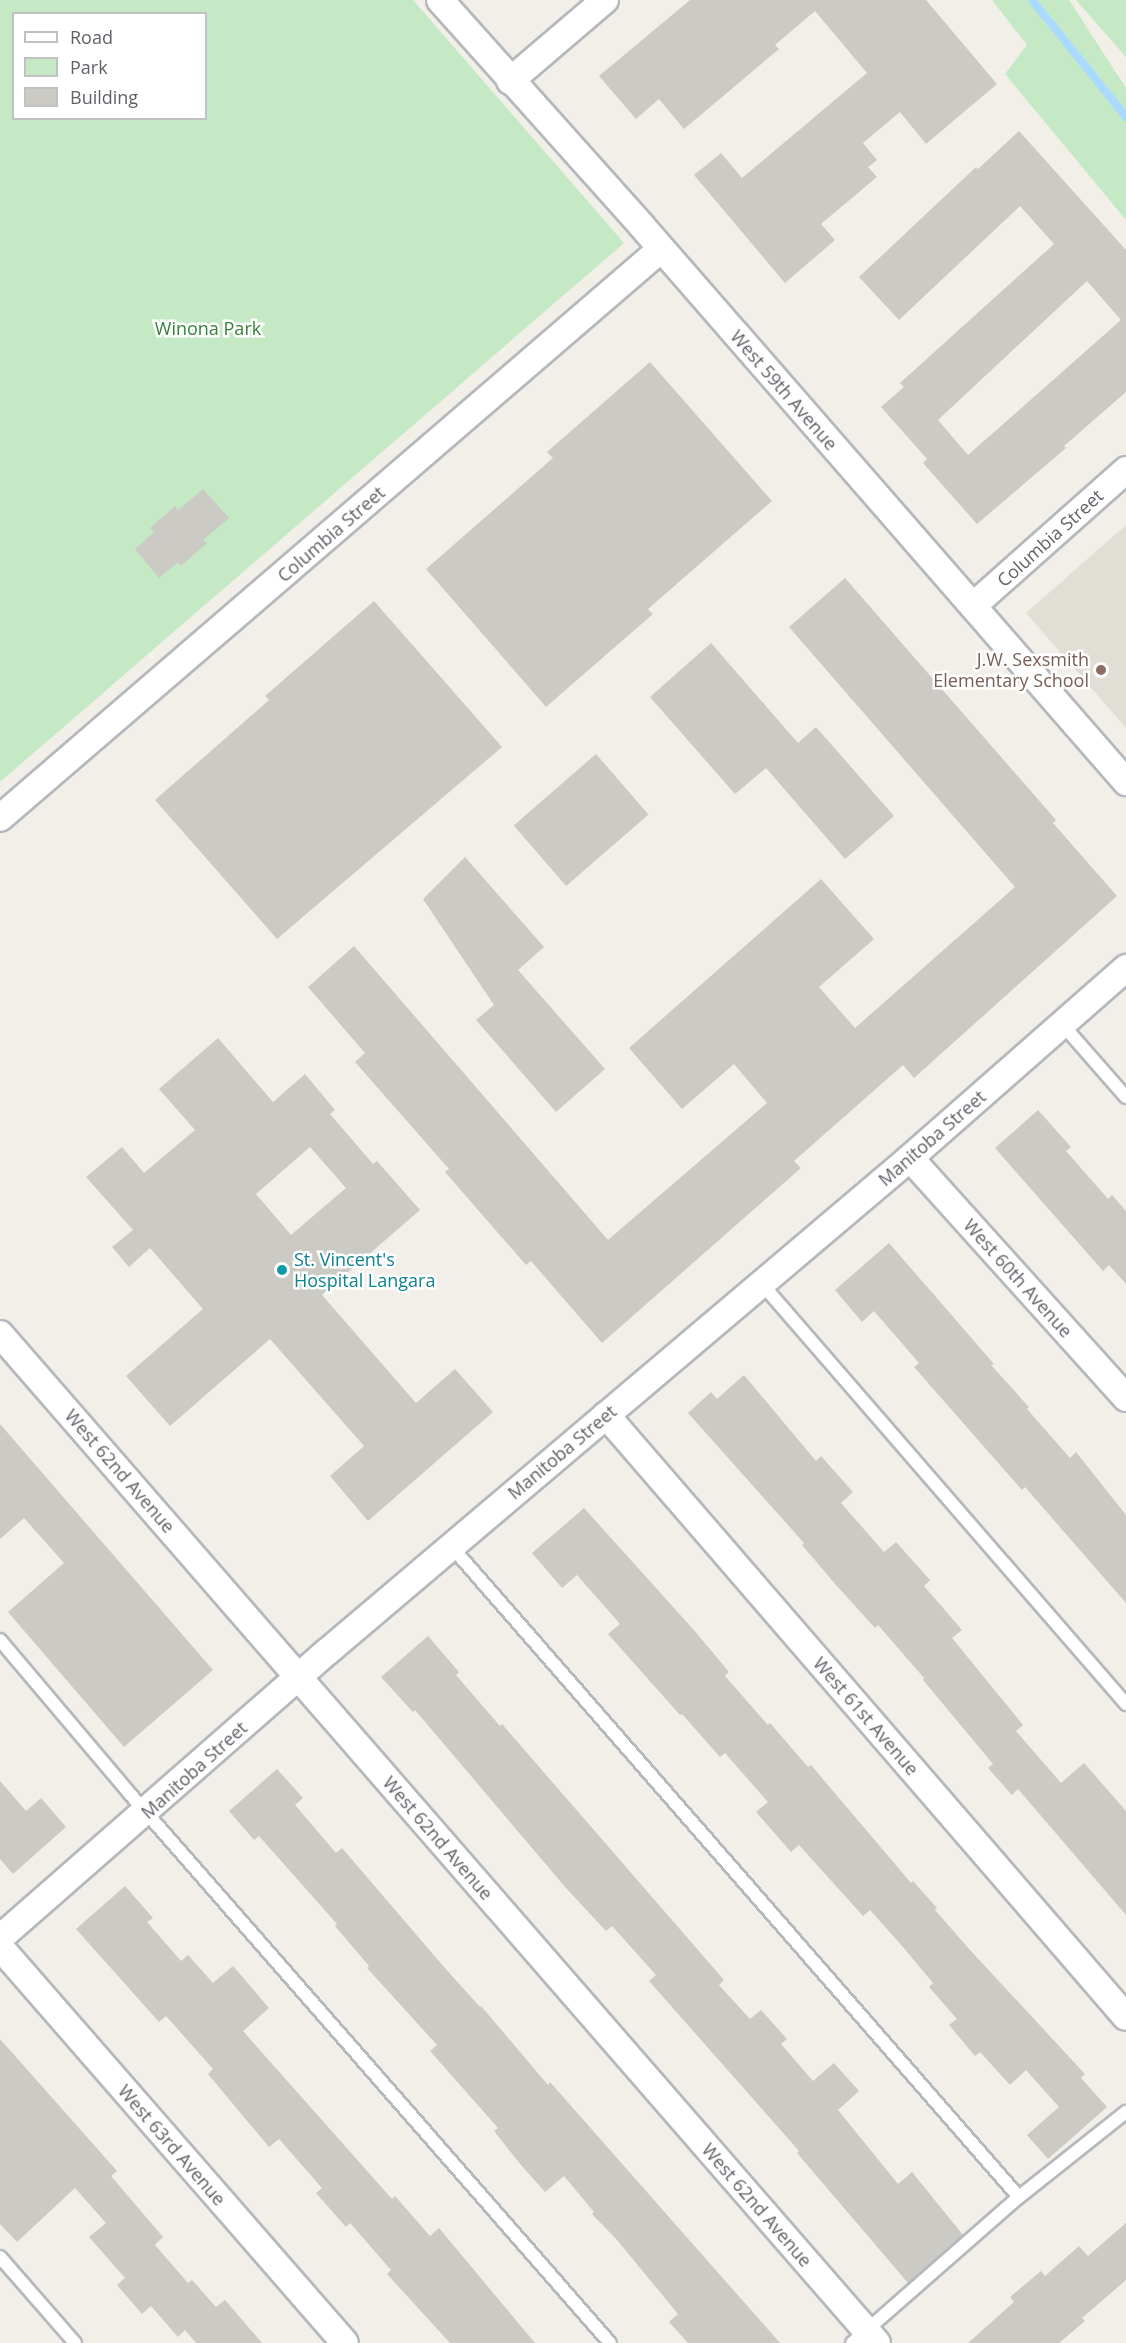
<!DOCTYPE html>
<html>
<head>
<meta charset="utf-8">
<style>
  body { margin:0 }
  #map { position:relative; width:1126px; height:2343px; overflow:hidden; background:#f1efe8; font-family:"Open Sans",sans-serif }
  div>[style] { position:absolute }
  [style*='--x'] { left:calc(var(--x)*1px); top:calc(var(--y)*1px); width:calc(var(--w)*1px); rotate:calc(var(--a)*1deg) }
  .education>* { inset:0; background:#e1ded6 }
  .green>* { inset:0; background:#c5e8c5 }
  .stream>* { height:8px; margin:-4px; padding:0 4px; transform-origin:4px; border-radius:4px; background:#aadaff }
  .building>* { inset:0; background:#cccac5; transform-origin:0 0 }
  .roads { filter:drop-shadow(2px 0 #b5b8bc) drop-shadow(-2px 0 #b5b8bc) drop-shadow(0 2px #b5b8bc) drop-shadow(0 -2px #b5b8bc) }
  .lane>* { height:12px; margin:-6px; padding:0 6px; transform-origin:6px; border-radius:6px; background:#fff }
  .street>* { height:26px; margin:-13px; padding:0 13px; transform-origin:13px; border-radius:13px; background:#fff }
  .dots>* { width:16px; height:16px; translate:-50% -50%; box-sizing:border-box; border:3px solid #fff; border-radius:50% }
  span { translate:-50% -50%; white-space:nowrap; text-align:center; line-height:1.15; -webkit-text-stroke:5px #fff; paint-order:stroke }
  .park-label { font-size:18px; color:#348238 }
  .street-label { font-size:18px; color:#5f6368 }
  .education-label { font-size:18px; color:#785e54 }
  .right { translate:-100% -50%; text-align:right }
  .culture-label { font-size:18px; color:#0d838f }
  .left { translate:0 -50%; text-align:left }
  .legend { position:absolute; left:12px; top:12px; width:195px; height:108px; box-sizing:border-box; background:#fff; border:2px solid #bfc1c3; margin:0; padding:8px 10px; list-style:none; font-size:18px; color:#5f6368 }
  .legend li { display:flex; align-items:center; gap:12px; height:30px }
  .legend b { width:30px; border:2px solid #bfc1c3 }
</style>
</head>
<body>
<div id="map">
  <div class="education">
    <div style="clip-path:polygon(1126px 525px,1126px 728px,1026px 613px)"></div>
  </div>
  <div class="green">
    <div style="clip-path:polygon(evenodd,0 0,413px 0,624px 243px,0 782px,0 0,14px 14px,206px 14px,206px 118px,14px 118px,14px 14px)"></div>
    <div style="clip-path:polygon(992px 0,1069px 0,1126px 88px,1126px 220px,1005px 74px,1027px 45px)"></div>
    <div style="clip-path:polygon(1076px 0,1126px 0,1126px 57px)"></div>
  </div>
  <div class="stream">
    <div style="--x:1032;--y:0;--w:150;--a:51.2"></div>
  </div>
  <div class="building">
    <div style="clip-path:polygon(690px 0,926px 0,997px 84px,926px 144px,900px 112px,863px 143px,877px 160px,868px 167px,877px 177px,821px 224px,835px 240px,785px 283px,694px 175px,721px 153px,742px 178px,867px 73px,815px 11px,775px 45px,779px 49px,684px 129px,659px 99px,636px 119px,599px 76px)"></div>
    <div style="clip-path:polygon(evenodd,1019px 131px,1126px 250px,1126px 392px,1064px 446px,1066px 448px,977px 524px,923px 463px,927px 459px,881px 407px,904px 387px,900px 383px,1054px 244px,1020px 206px,899px 320px,859px 277px,976px 167px,978px 169px,1019px 131px,1087px 281px,1121px 320px,968px 455px,938px 420px,1087px 281px)"></div>
    <div style="clip-path:polygon(650px 362px,772px 501px,648px 609px,653px 614px,546px 707px,426px 569px,553px 458px,547px 452px)"></div>
    <div style="clip-path:polygon(203px 489px,229px 518px,203px 540px,207px 543px,181px 566px,178px 562px,159px 578px,135px 549px,154px 532px,150px 528px,175px 506px,178px 510px)"></div>
    <div style="clip-path:polygon(845px 578px,1056px 820px,1053px 823px,1117px 896px,914px 1078px,903px 1065px,794px 1161px,801px 1168px,602px 1343px,531px 1261px,526px 1265px,445px 1172px,449px 1169px,355px 1062px,365px 1053px,308px 987px,354px 946px,608px 1240px,767px 1103px,734px 1064px,682px 1109px,629px 1048px,821px 879px,874px 939px,819px 987px,855px 1028px,1015px 887px,789px 627px)"></div>
    <div style="clip-path:polygon(374px 601px,502px 747px,277px 939px,155px 800px,269px 700px,265px 696px)"></div>
    <div style="clip-path:polygon(711px 643px,798px 743px,816px 727px,894px 816px,845px 859px,766px 768px,735px 794px,650px 697px)"></div>
    <div style="left:596px;top:754px;width:80px;height:109px;rotate:49deg"></div>
    <div style="clip-path:polygon(465px 857px,544px 947px,518px 970px,605px 1069px,556px 1112px,476px 1020px,494px 1005px,423px 899px)"></div>
    <div style="clip-path:polygon(evenodd,218px 1038px,273px 1102px,305px 1074px,335px 1110px,330px 1114px,373px 1164px,377px 1161px,420px 1210px,322px 1295px,416px 1403px,455px 1369px,493px 1412px,368px 1521px,330px 1476px,364px 1446px,270px 1339px,170px 1426px,126px 1376px,203px 1309px,150px 1248px,129px 1267px,112px 1247px,133px 1230px,86px 1177px,122px 1147px,144px 1173px,195px 1130px,159px 1089px,218px 1038px,310px 1147px,346px 1188px,291px 1235px,256px 1194px,310px 1147px)"></div>
    <div style="clip-path:polygon(1038px 1110px,1071px 1147px,1066px 1151px,1108px 1199px,1112px 1195px,1126px 1211px,1126px 1284px,1109px 1265px,1103px 1271px,995px 1148px)"></div>
    <div style="clip-path:polygon(889px 1243px,994px 1364px,991px 1365px,1029px 1407px,1027px 1409px,1070px 1458px,1076px 1452px,1126px 1515px,1126px 1603px,1025px 1487px,1022px 1490px,914px 1367px,919px 1363px,874px 1311px,862px 1322px,835px 1290px)"></div>
    <div style="clip-path:polygon(744px 1375px,816px 1461px,821px 1456px,853px 1492px,841px 1503px,884px 1552px,896px 1542px,930px 1580px,924px 1586px,962px 1630px,952px 1638px,1023px 1725px,1016px 1731px,1061px 1783px,1084px 1763px,1126px 1811px,1126px 1915px,1018px 1789px,1012px 1795px,988px 1768px,993px 1764px,923px 1680px,924px 1678px,878px 1625px,875px 1628px,836px 1585px,802px 1545px,804px 1543px,688px 1413px,711px 1392px,717px 1399px)"></div>
    <div style="clip-path:polygon(0 1424px,213px 1670px,124px 1747px,8px 1612px,64px 1563px,24px 1518px,0 1539px)"></div>
    <div style="clip-path:polygon(584px 1508px,693px 1629px,729px 1672px,725px 1676px,768px 1725px,770px 1723px,808px 1767px,811px 1765px,911px 1883px,913px 1881px,937px 1908px,935px 1910px,970px 1950px,1085px 2074px,1081px 2078px,1107px 2107px,1048px 2159px,1027px 2135px,1059px 2107px,1026px 2070px,1010px 2085px,980px 2052px,975px 2056px,949px 2025px,957px 2019px,929px 1987px,933px 1983px,903px 1947px,870px 1910px,863px 1916px,799px 1845px,791px 1852px,756px 1812px,768px 1802px,725px 1753px,720px 1757px,682px 1714px,680px 1715px,608px 1634px,620px 1624px,577px 1575px,562px 1588px,532px 1553px)"></div>
    <div style="clip-path:polygon(428px 1636px,459px 1672px,456px 1675px,500px 1726px,502px 1724px,724px 1980px,719px 1985px,750px 2019px,761px 2010px,787px 2039px,781px 2044px,813px 2081px,834px 2063px,859px 2091px,838px 2110px,898px 2184px,912px 2172px,963px 2235px,908px 2283px,797px 2153px,799px 2151px,649px 1981px,656px 1975px,612px 1926px,606px 1931px,566px 1888px,415px 1710px,413px 1712px,381px 1677px)"></div>
    <div style="clip-path:polygon(277px 1769px,303px 1798px,295px 1805px,336px 1853px,342px 1848px,444px 1967px,480px 2007px,481px 2006px,548px 2085px,550px 2082px,780px 2343px,688px 2343px,669px 2322px,678px 2314px,617px 2240px,592px 2214px,594px 2212px,564px 2176px,545px 2192px,521px 2165px,494px 2131px,498px 2128px,430px 2051px,437px 2045px,367px 1968px,369px 1966px,335px 1926px,337px 1924px,259px 1836px,254px 1840px,229px 1811px)"></div>
    <div style="clip-path:polygon(0 1781px,26px 1811px,41px 1798px,66px 1827px,13px 1874px,0 1859px)"></div>
    <div style="clip-path:polygon(125px 1886px,153px 1918px,147px 1922px,181px 1961px,188px 1955px,213px 1983px,233px 1966px,269px 2008px,243px 2031px,392px 2199px,395px 2196px,430px 2236px,439px 2228px,535px 2343px,450px 2343px,387px 2274px,391px 2270px,350px 2223px,346px 2227px,316px 2193px,322px 2188px,279px 2139px,269px 2147px,208px 2074px,213px 2069px,166px 2016px,159px 2022px,76px 1929px)"></div>
    <div style="clip-path:polygon(0 2039px,117px 2171px,111px 2176px,163px 2237px,155px 2245px,188px 2283px,192px 2280px,216px 2307px,225px 2300px,262px 2343px,196px 2343px,185px 2330px,178px 2337px,151px 2306px,142px 2314px,117px 2285px,125px 2278px,89px 2237px,106px 2223px,75px 2188px,17px 2242px,0 2224px)"></div>
    <div style="clip-path:polygon(1126px 2223px,1126px 2280px,1082px 2318px,1085px 2321px,1059px 2343px,968px 2343px,1014px 2302px,1010px 2297px,1041px 2271px,1045px 2276px,1079px 2246px,1088px 2256px)"></div>
  </div>
  <div class="roads">
    <div class="lane">
      <div style="--x:1062;--y:1024;--w:97;--a:48.8"></div>
      <div style="--x:762;--y:1284;--w:556;--a:49.09"></div>
      <div style="--x:451;--y:1546;--w:864;--a:48.9"></div>
      <div style="--x:0;--y:1640;--w:202;--a:49.8"></div>
      <div style="--x:130;--y:1794;--w:729;--a:48.84"></div>
      <div style="--x:0;--y:2257;--w:114;--a:48.9"></div>
      <div style="--x:852;--y:2343;--w:222;--a:-41.2"></div>
      <div style="--x:1019;--y:2197;--w:137;--a:-38.5"></div>
    </div>
    <div class="street">
      <div style="--x:440;--y:0;--w:302;--a:48.2"></div>
      <div style="--x:641;--y:225;--w:739;--a:48.95"></div>
      <div style="--x:510;--y:81;--w:125;--a:-40.5"></div>
      <div style="--x:973;--y:606;--w:205;--a:-41.6"></div>
      <div style="--x:0;--y:818;--w:872;--a:-40.72"></div>
      <div style="--x:910;--y:1158;--w:323;--a:48"></div>
      <div style="--x:0;--y:1334;--w:1337;--a:49"></div>
      <div style="--x:606;--y:1415;--w:795;--a:49.18"></div>
      <div style="--x:0;--y:1938;--w:434;--a:-41.2"></div>
      <div style="--x:327;--y:1652;--w:764;--a:-40.28"></div>
      <div style="--x:910;--y:1158;--w:288;--a:-41.3"></div>
      <div style="--x:0;--y:1947;--w:525;--a:48.94"></div>
    </div>
  </div>
  <div class="dots">
    <div style="left:1101px;top:670px;background:#8d6e63"></div>
    <div style="left:282px;top:1270px;background:#0f9aa8"></div>
  </div>
  <div class="park-label">
    <span style="left:208px;top:328px">Winona Park</span>
  </div>
  <div class="street-label">
    <span style="left:784px;top:390px;rotate:49deg">West 59th Avenue</span>
    <span style="left:331px;top:534px;rotate:-41deg">Columbia Street</span>
    <span style="left:1050px;top:538px;rotate:-42deg">Columbia Street</span>
    <span style="left:932px;top:1138px;rotate:-41deg">Manitoba Street</span>
    <span style="left:1018px;top:1278px;rotate:48deg">West 60th Avenue</span>
    <span style="left:562px;top:1452px;rotate:-40deg">Manitoba Street</span>
    <span style="left:120px;top:1471px;rotate:49deg">West 62nd Avenue</span>
    <span style="left:866px;top:1716px;rotate:49deg">West 61st Avenue</span>
    <span style="left:194px;top:1770px;rotate:-42deg">Manitoba Street</span>
    <span style="left:438px;top:1838px;rotate:49deg">West 62nd Avenue</span>
    <span style="left:172px;top:2145px;rotate:49deg">West 63rd Avenue</span>
    <span style="left:757px;top:2205px;rotate:49deg">West 62nd Avenue</span>
  </div>
  <div class="education-label">
    <span class="right" style="left:1089px;top:670px">J.W. Sexsmith<br>Elementary School</span>
  </div>
  <div class="culture-label">
    <span class="left" style="left:294px;top:1270px">St. Vincent's<br>Hospital Langara</span>
  </div>
  <ul class="legend">
  <li><b style="height:8px;background:#fff"></b>Road</li>
  <li><b style="height:16px;background:#c5e8c5"></b>Park</li>
  <li><b style="height:16px;background:#cccac5"></b>Building</li>
  </ul>
</div>
</body>
</html>
